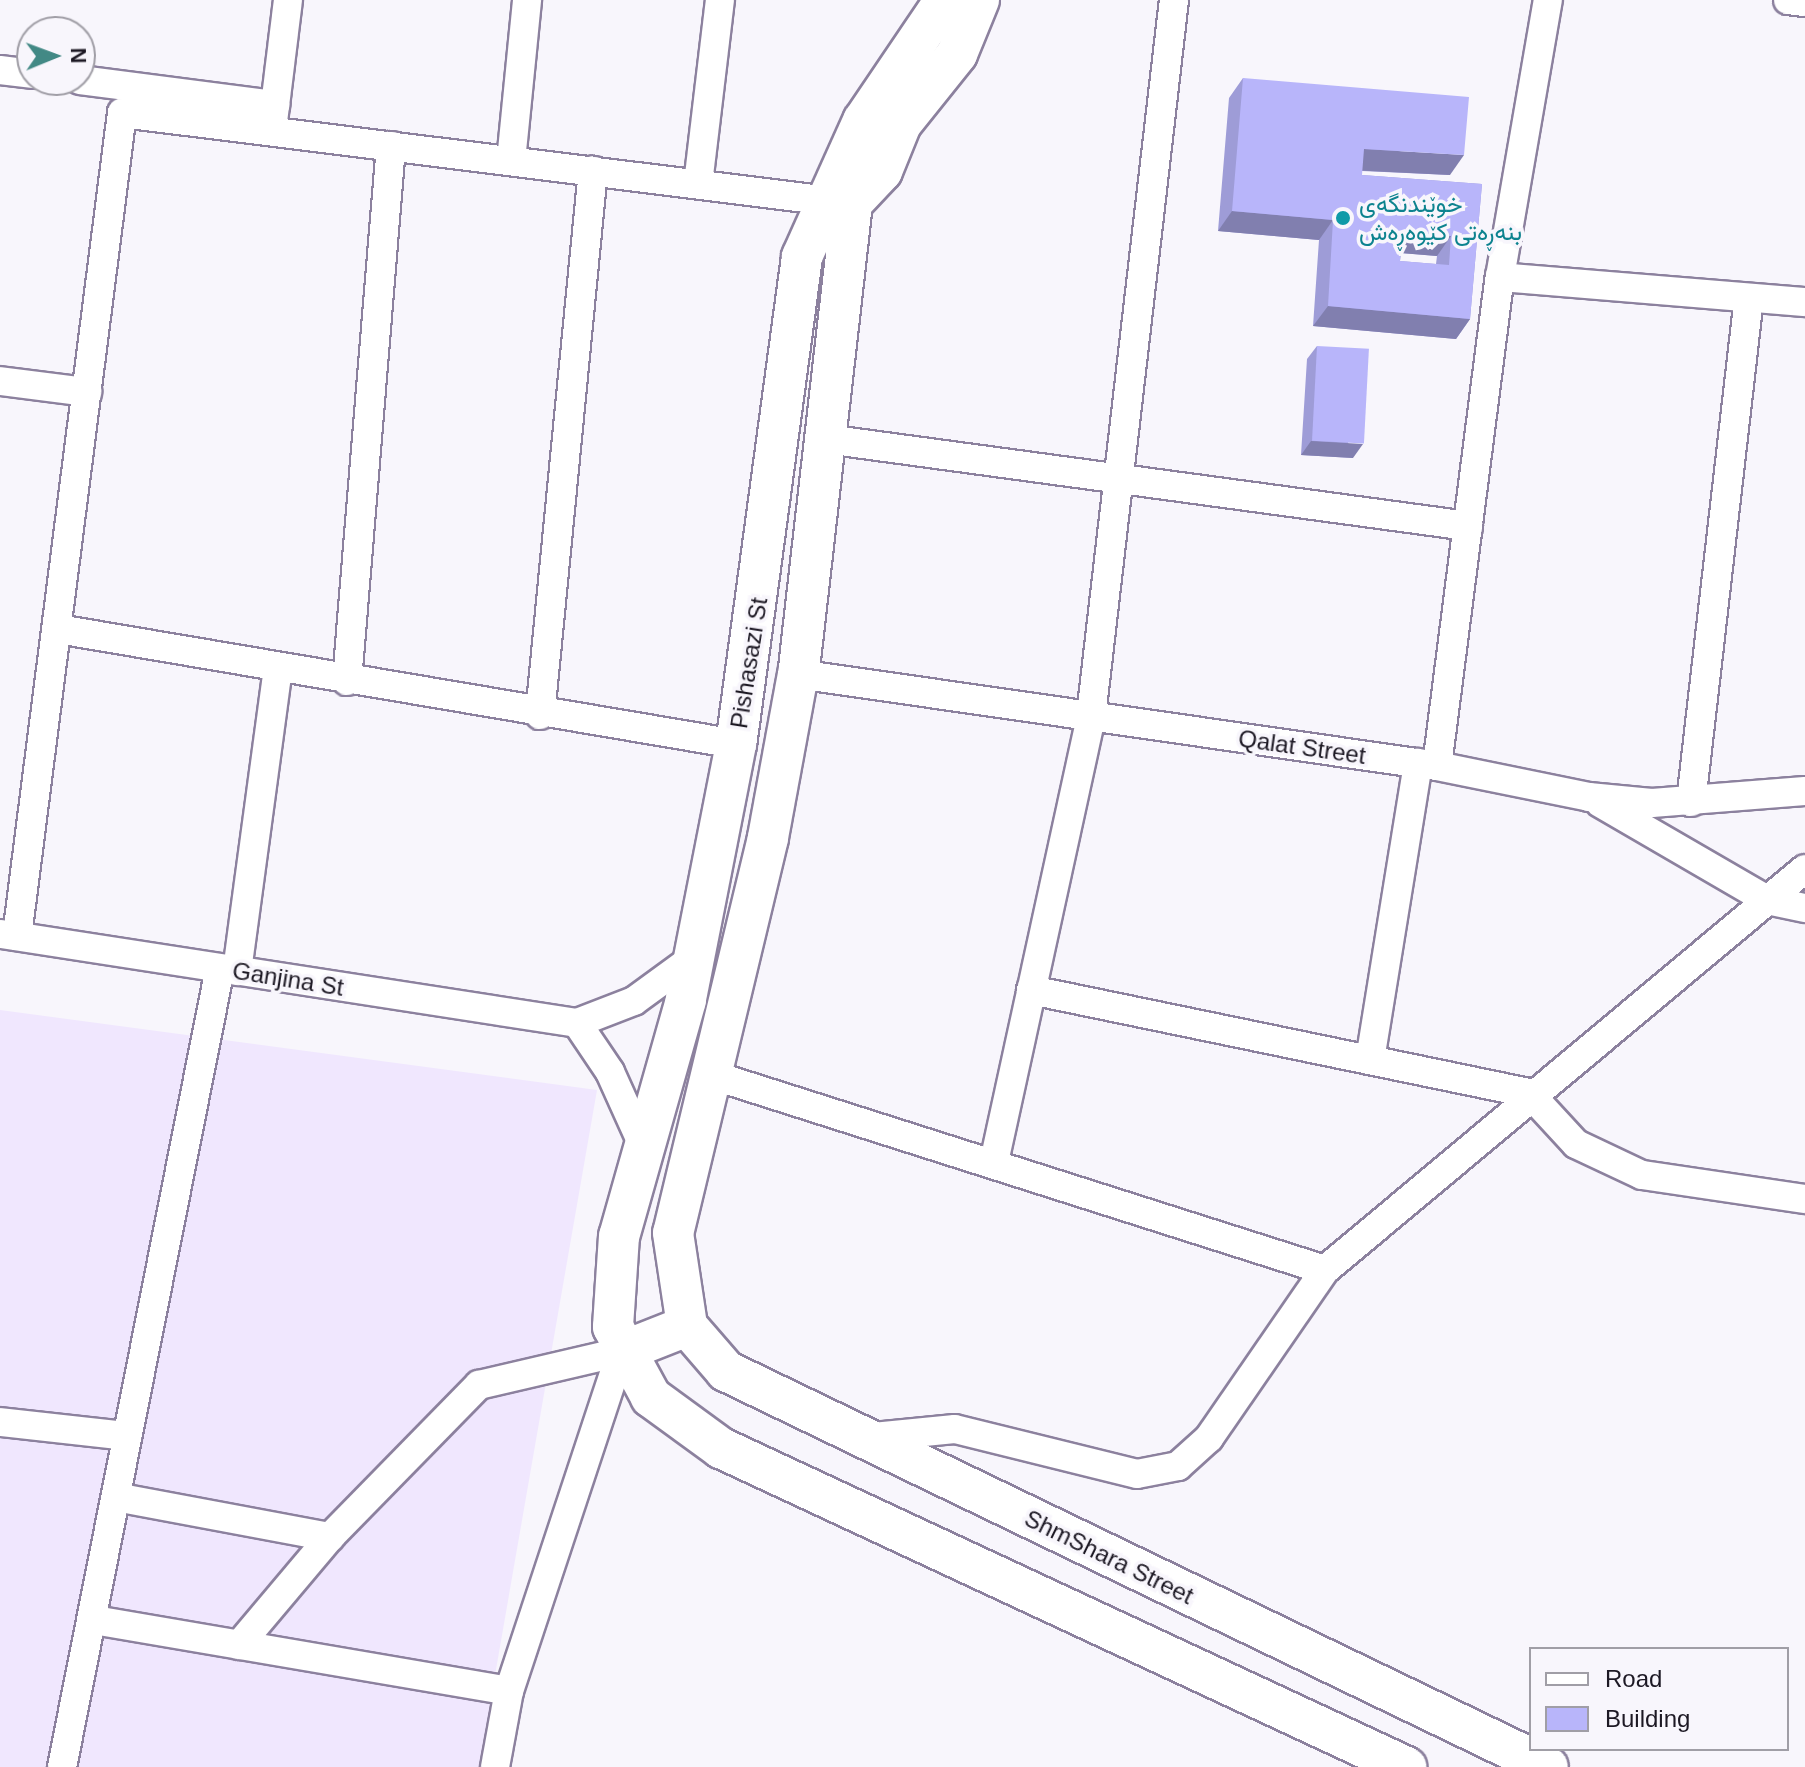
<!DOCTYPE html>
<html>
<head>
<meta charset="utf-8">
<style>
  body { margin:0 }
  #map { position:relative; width:1805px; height:1767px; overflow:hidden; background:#f8f6fc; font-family:Arial,Vazirmatn,sans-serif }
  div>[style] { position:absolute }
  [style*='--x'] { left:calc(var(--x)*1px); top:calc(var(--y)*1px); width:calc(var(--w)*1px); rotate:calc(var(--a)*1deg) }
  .built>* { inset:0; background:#f0e7fe }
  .roads { filter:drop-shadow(2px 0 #8c819e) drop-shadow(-2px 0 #8c819e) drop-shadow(0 2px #8c819e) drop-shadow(0 -2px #8c819e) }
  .street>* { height:28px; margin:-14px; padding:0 14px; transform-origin:14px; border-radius:14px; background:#fff }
  .secondary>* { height:40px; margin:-20px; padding:0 20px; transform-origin:20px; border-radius:20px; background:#fff }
  .wall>* { inset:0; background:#9e9cd7 }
  .shaded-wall>* { inset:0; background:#817faf }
  .building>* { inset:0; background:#b8b5fa; transform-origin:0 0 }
  .dots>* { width:22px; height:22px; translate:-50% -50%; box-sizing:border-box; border:4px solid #f8f6fc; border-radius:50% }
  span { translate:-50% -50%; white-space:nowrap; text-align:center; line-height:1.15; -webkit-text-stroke:7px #f8f6fc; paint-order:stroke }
  .culture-label { font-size:24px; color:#0d838f }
  .left { translate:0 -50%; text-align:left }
  .street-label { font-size:24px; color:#1d1924 }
  .legend { position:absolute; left:1529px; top:1647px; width:260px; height:104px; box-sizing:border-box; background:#f8f6fc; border:2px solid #a09ea6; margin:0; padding:10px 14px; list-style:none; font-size:24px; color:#1d1924 }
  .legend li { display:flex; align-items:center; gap:16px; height:40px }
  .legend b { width:40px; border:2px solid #a09ea6 }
  .north { position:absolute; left:16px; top:16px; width:80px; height:80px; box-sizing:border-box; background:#f8f6fc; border:2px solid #a09ea6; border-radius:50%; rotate:89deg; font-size:22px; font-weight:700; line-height:32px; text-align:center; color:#1d1924 }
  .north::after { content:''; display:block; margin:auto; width:28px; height:36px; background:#428985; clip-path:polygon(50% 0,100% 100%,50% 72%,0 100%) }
</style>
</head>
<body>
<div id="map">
  <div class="built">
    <div style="clip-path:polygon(0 1010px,597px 1090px,479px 1767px,0 1767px)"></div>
  </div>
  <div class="roads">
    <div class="street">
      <div style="--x:1788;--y:0;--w:17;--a:7"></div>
      <div style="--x:0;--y:70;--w:32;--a:7"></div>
      <div style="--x:80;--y:80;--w:197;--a:7.3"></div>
      <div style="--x:273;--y:122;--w:123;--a:-83"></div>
      <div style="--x:511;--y:161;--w:162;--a:-84.3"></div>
      <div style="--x:698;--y:184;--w:185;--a:-83.2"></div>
      <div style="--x:1500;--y:277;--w:306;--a:4.7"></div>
      <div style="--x:0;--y:381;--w:88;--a:7.2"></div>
      <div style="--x:826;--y:439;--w:648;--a:7.72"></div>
      <div style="--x:58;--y:629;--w:688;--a:9.63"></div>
      <div style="--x:798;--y:674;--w:646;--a:8.19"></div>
      <div style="--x:1437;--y:766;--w:155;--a:11.5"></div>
      <div style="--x:1589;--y:797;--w:63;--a:5.4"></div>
      <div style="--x:1652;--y:803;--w:153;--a:-4.5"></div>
      <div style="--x:347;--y:681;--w:537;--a:-85.3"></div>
      <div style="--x:540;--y:715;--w:547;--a:-84.44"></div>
      <div style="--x:1437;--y:766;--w:493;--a:-82.7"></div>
      <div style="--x:1500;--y:277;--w:281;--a:-80.2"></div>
      <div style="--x:1691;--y:802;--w:507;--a:-83.44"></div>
      <div style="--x:1600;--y:803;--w:193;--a:30.1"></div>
      <div style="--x:1767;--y:900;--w:39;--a:12"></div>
      <div style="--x:1;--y:934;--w:583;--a:8.78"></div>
      <div style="--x:577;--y:1023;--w:61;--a:-21.1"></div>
      <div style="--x:634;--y:1001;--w:78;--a:-36.1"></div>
      <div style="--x:17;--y:936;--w:830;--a:-82.73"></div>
      <div style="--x:122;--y:113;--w:730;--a:7.09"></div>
      <div style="--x:237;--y:971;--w:306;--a:-82.3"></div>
      <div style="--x:1031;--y:990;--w:509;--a:11.69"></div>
      <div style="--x:1529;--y:1093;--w:69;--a:47.3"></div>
      <div style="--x:1576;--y:1144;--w:73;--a:25.2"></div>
      <div style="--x:1642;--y:1175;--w:165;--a:8.4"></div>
      <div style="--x:577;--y:1023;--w:59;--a:56"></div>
      <div style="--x:610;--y:1072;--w:80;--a:65.7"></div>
      <div style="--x:1370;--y:1060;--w:301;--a:-80.8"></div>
      <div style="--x:709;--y:1074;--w:646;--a:17.65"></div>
      <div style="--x:994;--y:1162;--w:456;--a:-77.7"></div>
      <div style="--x:1091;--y:716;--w:721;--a:-83.39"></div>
      <div style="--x:0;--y:1422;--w:128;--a:6.3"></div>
      <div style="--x:863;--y:1438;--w:92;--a:-5.6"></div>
      <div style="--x:955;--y:1429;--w:187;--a:13.9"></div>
      <div style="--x:1137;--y:1474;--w:42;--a:-11"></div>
      <div style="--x:1178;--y:1466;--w:42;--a:-42.1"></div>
      <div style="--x:1209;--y:1438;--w:204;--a:-55.4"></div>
      <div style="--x:1325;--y:1270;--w:625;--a:-39.88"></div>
      <div style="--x:116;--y:1497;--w:218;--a:10.6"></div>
      <div style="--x:94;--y:1620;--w:421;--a:9.7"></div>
      <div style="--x:239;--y:1645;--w:141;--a:-49.9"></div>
      <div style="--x:330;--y:1537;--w:213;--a:-45.6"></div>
      <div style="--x:479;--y:1385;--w:146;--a:-13.1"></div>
      <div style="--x:62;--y:1767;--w:814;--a:-78.81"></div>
      <div style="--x:495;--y:1767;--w:77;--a:-79.6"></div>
      <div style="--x:509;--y:1691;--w:357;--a:-71.7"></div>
    </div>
    <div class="secondary">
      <div style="--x:945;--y:0;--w:146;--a:124.1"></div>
      <div style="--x:863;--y:121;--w:149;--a:114.2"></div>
      <div style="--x:802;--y:257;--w:491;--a:97.7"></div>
      <div style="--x:736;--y:744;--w:261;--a:101.1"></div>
      <div style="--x:686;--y:1000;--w:245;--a:105.8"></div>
      <div style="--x:619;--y:1236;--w:91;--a:93.8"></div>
      <div style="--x:613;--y:1327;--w:80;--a:61.5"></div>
      <div style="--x:651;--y:1397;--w:87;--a:36.1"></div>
      <div style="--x:721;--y:1448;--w:756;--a:24.97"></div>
      <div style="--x:979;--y:0;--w:58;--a:112.2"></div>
      <div style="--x:957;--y:54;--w:90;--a:128.7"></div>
      <div style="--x:901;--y:124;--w:51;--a:112"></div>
      <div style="--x:882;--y:171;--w:44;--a:133.2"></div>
      <div style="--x:852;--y:203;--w:474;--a:96.5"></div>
      <div style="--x:798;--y:674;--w:167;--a:100.4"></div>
      <div style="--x:768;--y:838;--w:406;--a:103.5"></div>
      <div style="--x:673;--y:1233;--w:94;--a:81.4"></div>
      <div style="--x:687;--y:1326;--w:60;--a:49.1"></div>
      <div style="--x:726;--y:1371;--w:912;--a:25.72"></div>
      <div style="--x:621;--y:1352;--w:71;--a:-21.5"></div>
    </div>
  </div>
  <div class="wall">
    <div style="clip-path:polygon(evenodd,1243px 78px,1450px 175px,1362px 171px,1362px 175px,1482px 184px,1470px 319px,1456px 339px,1313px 326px,1319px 240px,1218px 231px,1229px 98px,1243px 78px,1401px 253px,1437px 256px,1436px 264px,1400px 261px,1401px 253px)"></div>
    <div style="clip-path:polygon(1317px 346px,1353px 458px,1301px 455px,1307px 359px)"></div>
  </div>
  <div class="shaded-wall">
    <div style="clip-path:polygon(1364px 149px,1464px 155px,1450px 175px,1349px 170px)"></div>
    <div style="clip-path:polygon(1232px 211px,1333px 220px,1319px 240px,1218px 231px)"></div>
    <div style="clip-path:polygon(1402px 232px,1451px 236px,1437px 256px,1388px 252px)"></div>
    <div style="clip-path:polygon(1328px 306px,1470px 319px,1456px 339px,1313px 326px)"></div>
    <div style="clip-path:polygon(1311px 441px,1363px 444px,1353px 458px,1301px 455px)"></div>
  </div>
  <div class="building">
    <div style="clip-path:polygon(evenodd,1243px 78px,1469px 97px,1464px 155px,1364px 149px,1362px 175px,1482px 184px,1470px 319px,1328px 306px,1333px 220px,1232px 211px,1243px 78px,1402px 232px,1451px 236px,1449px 265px,1400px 261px,1402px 232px)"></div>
    <div style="left:1317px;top:346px;width:52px;height:95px;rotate:3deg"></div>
  </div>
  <div class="dots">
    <div style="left:1343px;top:218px;background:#0f9aa8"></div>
  </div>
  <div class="culture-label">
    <span class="left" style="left:1359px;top:218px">خوێندنگەی<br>بنەڕەتی کێوەڕەش</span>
  </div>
  <div class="street-label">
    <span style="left:749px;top:663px;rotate:-81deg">Pishasazi St</span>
    <span style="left:1302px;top:747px;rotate:8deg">Qalat Street</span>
    <span style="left:288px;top:979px;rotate:9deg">Ganjina St</span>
    <span style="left:1109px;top:1557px;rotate:26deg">ShmShara Street</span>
  </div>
  <ul class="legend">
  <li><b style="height:10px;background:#fff"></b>Road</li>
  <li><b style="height:22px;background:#b8b5fa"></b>Building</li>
  </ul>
  <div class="north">N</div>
</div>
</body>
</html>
